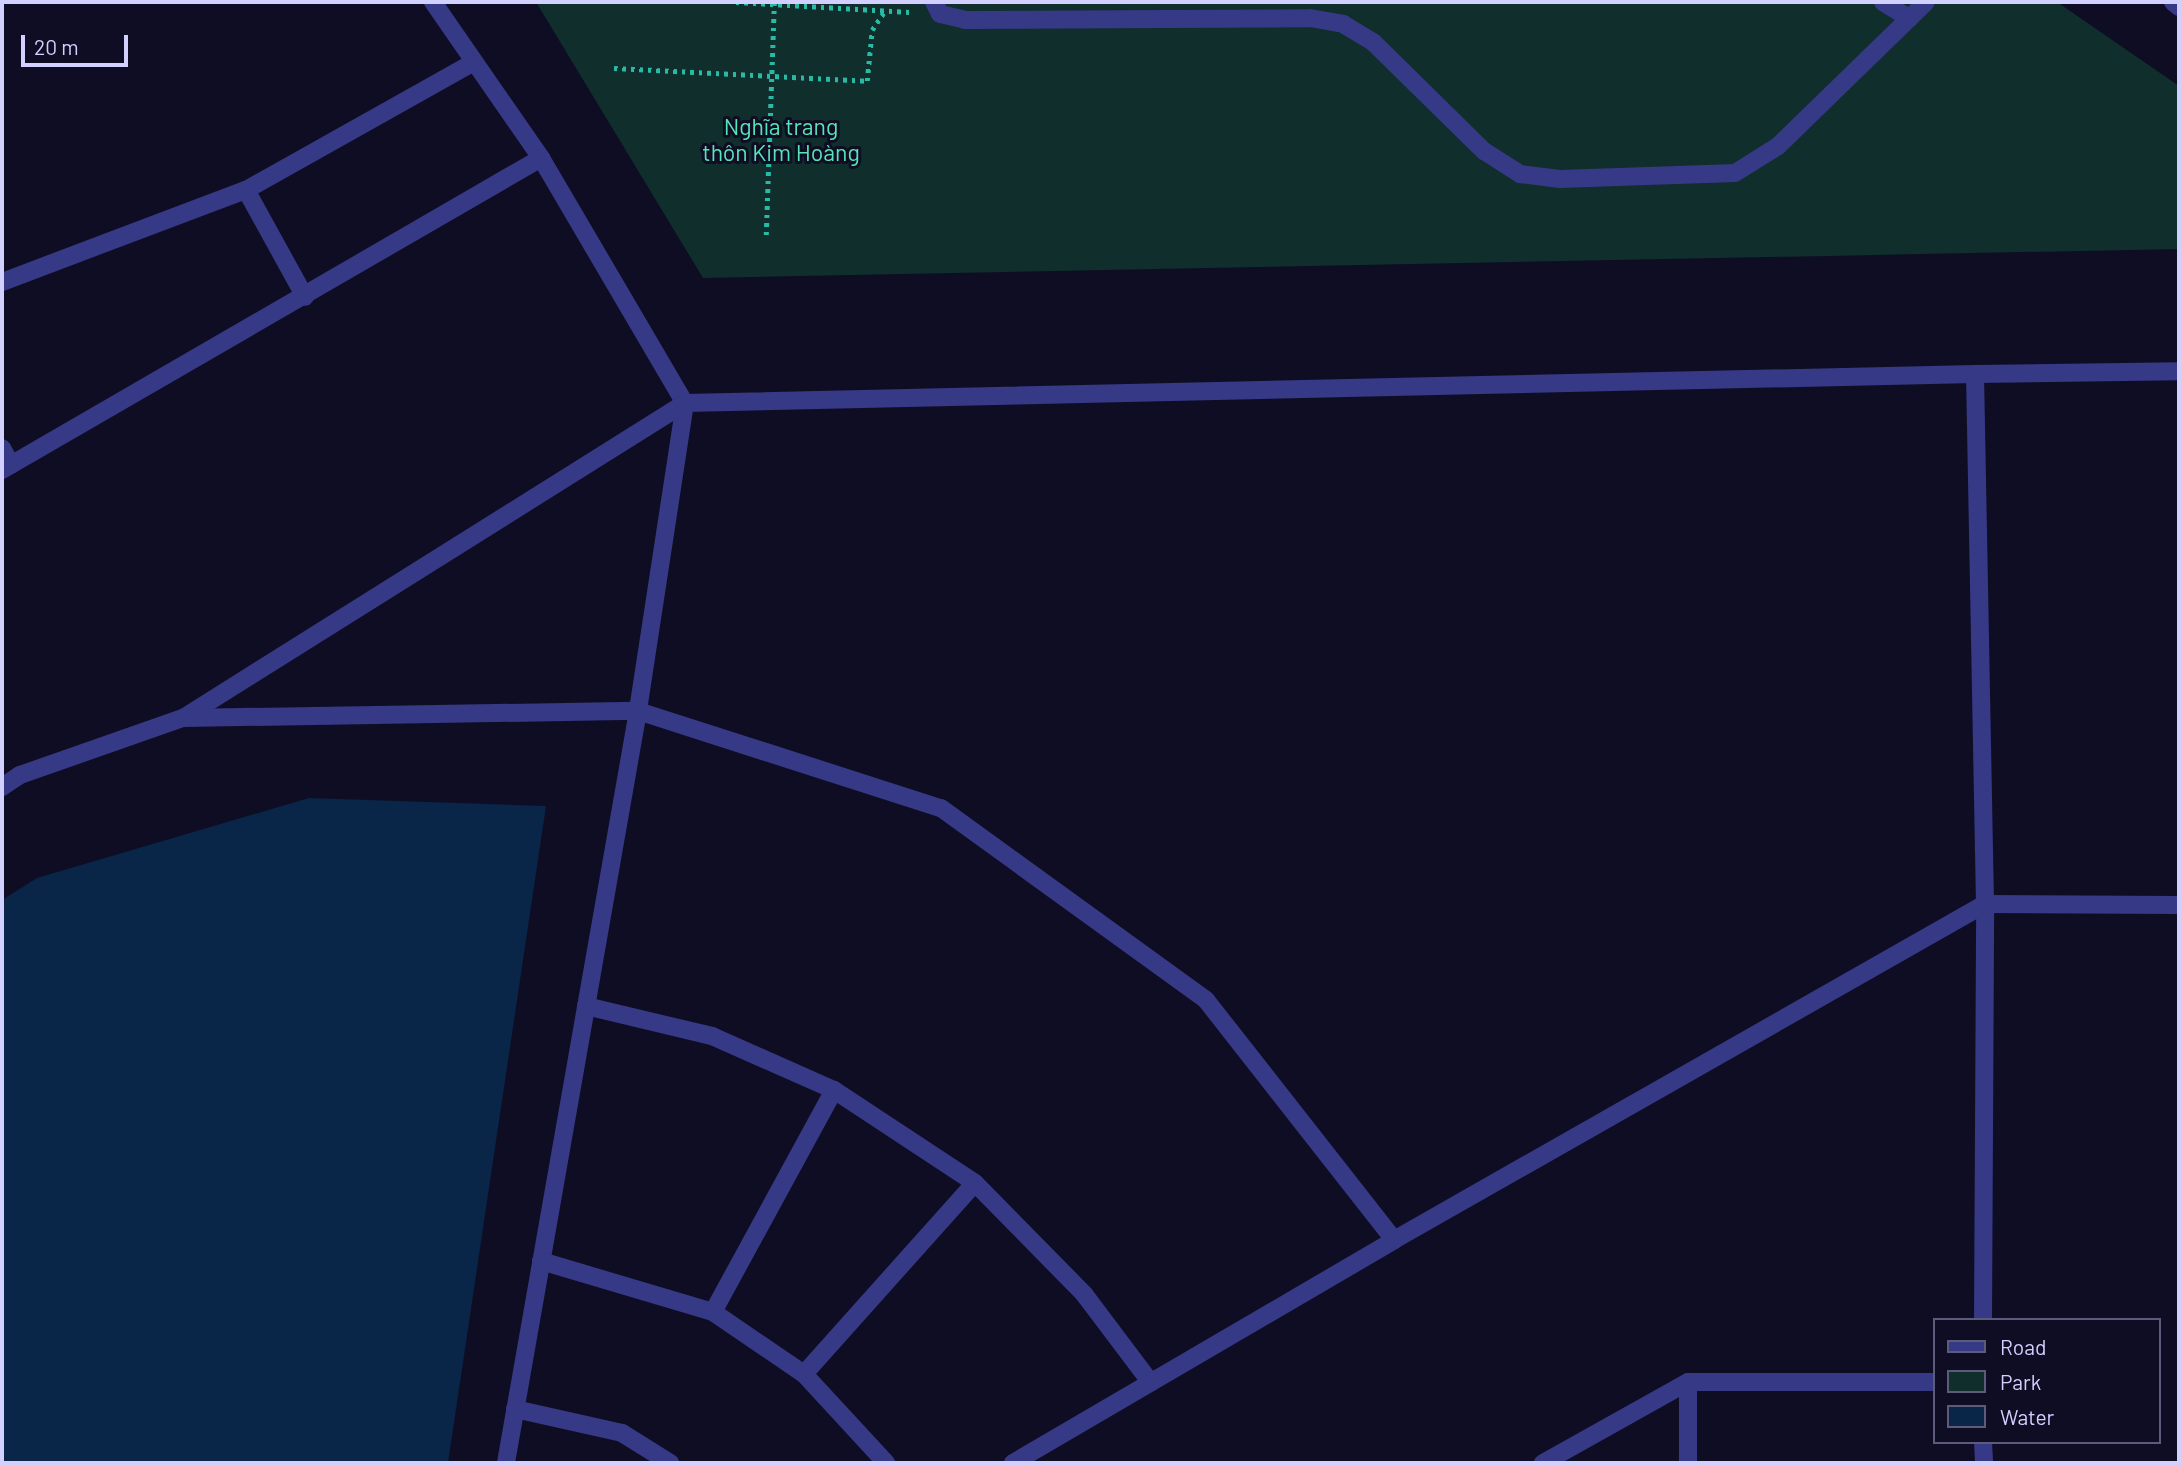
<!DOCTYPE html>
<html>
<head>
<meta charset="utf-8">
<style>
  body { margin:0 }
  #map { position:relative; width:2181px; height:1465px; overflow:hidden; background:#0f0d24; font-family:Barlow,sans-serif }
  div>[style] { position:absolute }
  [style*='--x'] { left:calc(var(--x)*1px); top:calc(var(--y)*1px); width:calc(var(--w)*1px); rotate:calc(var(--a)*1deg) }
  .green>* { inset:0; background:#102e2b }
  .water>* { inset:0; background:#092547 }
  .path>* { height:4.5px; margin-top:-2.25px; transform-origin:0; background:repeating-linear-gradient(90deg,#29baa6 0 3.5px,transparent 0 8.5px) }
  .service>* { height:18px; margin:-9px; padding:0 9px; transform-origin:9px; border-radius:9px; background:#363985 }
  .minor>* { height:18px; margin:-9px; padding:0 9px; transform-origin:9px; border-radius:9px; background:#363985 }
  .tertiary>* { height:18px; margin:-9px; padding:0 9px; transform-origin:9px; border-radius:9px; background:#363985 }
  span { translate:-50% -50%; white-space:nowrap; text-align:center; line-height:1.15; -webkit-text-stroke:6px #0f0d24; paint-order:stroke }
  .park-label { font-size:23px; color:#56e5b6 }
  .frame { position:absolute; inset:0; border:4px solid #d2d0ff; pointer-events:none }
  .legend { position:absolute; left:1933px; top:1318px; width:228px; height:126px; box-sizing:border-box; background:#0f0d24; border:2px solid #5d5b7c; margin:0; padding:9px 12px; list-style:none; font-size:21px; color:#d2d0ff }
  .legend li { display:flex; align-items:center; gap:14px; height:35px }
  .legend b { width:35px; border:2px solid #5d5b7c }
  .scale { position:absolute; left:21px; top:35px; width:107px; height:32px; box-sizing:border-box; border:4px solid #d2d0ff; border-top:0; padding-left:9px; font-size:21px; line-height:24px; white-space:nowrap; color:#d2d0ff; -webkit-text-stroke:5px #0f0d24; paint-order:stroke }
</style>
</head>
<body>
<div id="map">
  <div class="green">
    <div style="clip-path:polygon(536px 2px,2057px 2px,2179px 86px,2179px 249px,703px 278px)"></div>
  </div>
  <div class="water">
    <div style="clip-path:polygon(309px 798px,546px 806px,448px 1463px,2px 1463px,2px 900px,37px 878px)"></div>
  </div>
  <div class="path">
    <div style="--x:736;--y:2;--w:174;--a:3.3"></div>
    <div style="--x:614;--y:68;--w:253;--a:2.9"></div>
    <div style="--x:867;--y:81;--w:51;--a:-84.4"></div>
    <div style="--x:872;--y:30;--w:23;--a:-56"></div>
    <div style="--x:766;--y:235;--w:233;--a:-88"></div>
  </div>
  <div class="service">
    <div style="--x:934;--y:2;--w:13;--a:63"></div>
    <div style="--x:940;--y:14;--w:26;--a:13"></div>
    <div style="--x:965;--y:20;--w:345;--a:-0.3"></div>
    <div style="--x:1310;--y:18;--w:34;--a:10"></div>
    <div style="--x:1343;--y:24;--w:35;--a:31"></div>
    <div style="--x:1373;--y:42;--w:156;--a:44.5"></div>
    <div style="--x:1484;--y:151;--w:43;--a:32.6"></div>
    <div style="--x:1520;--y:174;--w:40;--a:7.1"></div>
    <div style="--x:1560;--y:179;--w:175;--a:-2"></div>
    <div style="--x:1735;--y:173;--w:51;--a:-32.1"></div>
    <div style="--x:1778;--y:146;--w:206;--a:-44.2"></div>
    <div style="--x:1883;--y:2;--w:31;--a:32"></div>
  </div>
  <div class="minor">
    <div style="--x:433;--y:2;--w:190;--a:55.3"></div>
    <div style="--x:541;--y:158;--w:284;--a:59.6"></div>
    <div style="--x:685;--y:403;--w:312;--a:98.7"></div>
    <div style="--x:638;--y:711;--w:763;--a:99.96"></div>
    <div style="--x:246;--y:190;--w:122;--a:61.1"></div>
    <div style="--x:2;--y:282;--w:261;--a:-20.7"></div>
    <div style="--x:246;--y:190;--w:259;--a:-29.3"></div>
    <div style="--x:2;--y:448;--w:19;--a:62"></div>
    <div style="--x:2;--y:470;--w:623;--a:-30.06"></div>
    <div style="--x:183;--y:718;--w:593;--a:-32.11"></div>
    <div style="--x:685;--y:403;--w:1290;--a:-1.29"></div>
    <div style="--x:2;--y:787;--w:22;--a:-34"></div>
    <div style="--x:20;--y:775;--w:173;--a:-19.3"></div>
    <div style="--x:183;--y:718;--w:455;--a:-0.9"></div>
    <div style="--x:638;--y:711;--w:318;--a:17.8"></div>
    <div style="--x:941;--y:808;--w:327;--a:35.9"></div>
    <div style="--x:1206;--y:1000;--w:305;--a:51.9"></div>
    <div style="--x:586;--y:1006;--w:130;--a:13.4"></div>
    <div style="--x:712;--y:1036;--w:133;--a:23.9"></div>
    <div style="--x:834;--y:1090;--w:169;--a:33.4"></div>
    <div style="--x:975;--y:1183;--w:156;--a:45.5"></div>
    <div style="--x:1084;--y:1294;--w:111;--a:53"></div>
    <div style="--x:541;--y:1261;--w:179;--a:16.5"></div>
    <div style="--x:713;--y:1312;--w:110;--a:34.3"></div>
    <div style="--x:804;--y:1374;--w:121;--a:47.3"></div>
    <div style="--x:713;--y:1312;--w:253;--a:-61.4"></div>
    <div style="--x:1983;--y:1320;--w:416;--a:-89.7"></div>
    <div style="--x:1985;--y:904;--w:530;--a:-91.08"></div>
    <div style="--x:1975;--y:374;--w:204;--a:-0.8"></div>
    <div style="--x:804;--y:1374;--w:256;--a:-48.2"></div>
    <div style="--x:1688;--y:1382;--w:81;--a:90"></div>
    <div style="--x:515;--y:1409;--w:110;--a:12.6"></div>
    <div style="--x:622;--y:1433;--w:57;--a:32"></div>
    <div style="--x:1983;--y:1442;--w:21;--a:87"></div>
    <div style="--x:1013;--y:1463;--w:441;--a:-30.3"></div>
    <div style="--x:1394;--y:1240;--w:680;--a:-29.62"></div>
    <div style="--x:1985;--y:904;--w:194;--a:0.3"></div>
    <div style="--x:1543;--y:1463;--w:166;--a:-29.2"></div>
    <div style="--x:1688;--y:1382;--w:246;--a:0"></div>
  </div>
  <div class="tertiary">
    <div style="--x:2173;--y:2;--w:8;--a:40"></div>
  </div>
  <div class="park-label">
    <span style="left:781px;top:139px">Nghĩa trang<br>thôn Kim Hoàng</span>
  </div>
  <div class="frame"></div>
  <ul class="legend">
  <li><b style="height:9px;background:#363985"></b>Road</li>
  <li><b style="height:19px;background:#102e2b"></b>Park</li>
  <li><b style="height:19px;background:#092547"></b>Water</li>
  </ul>
  <div class="scale">20 m</div>
</div>
</body>
</html>
